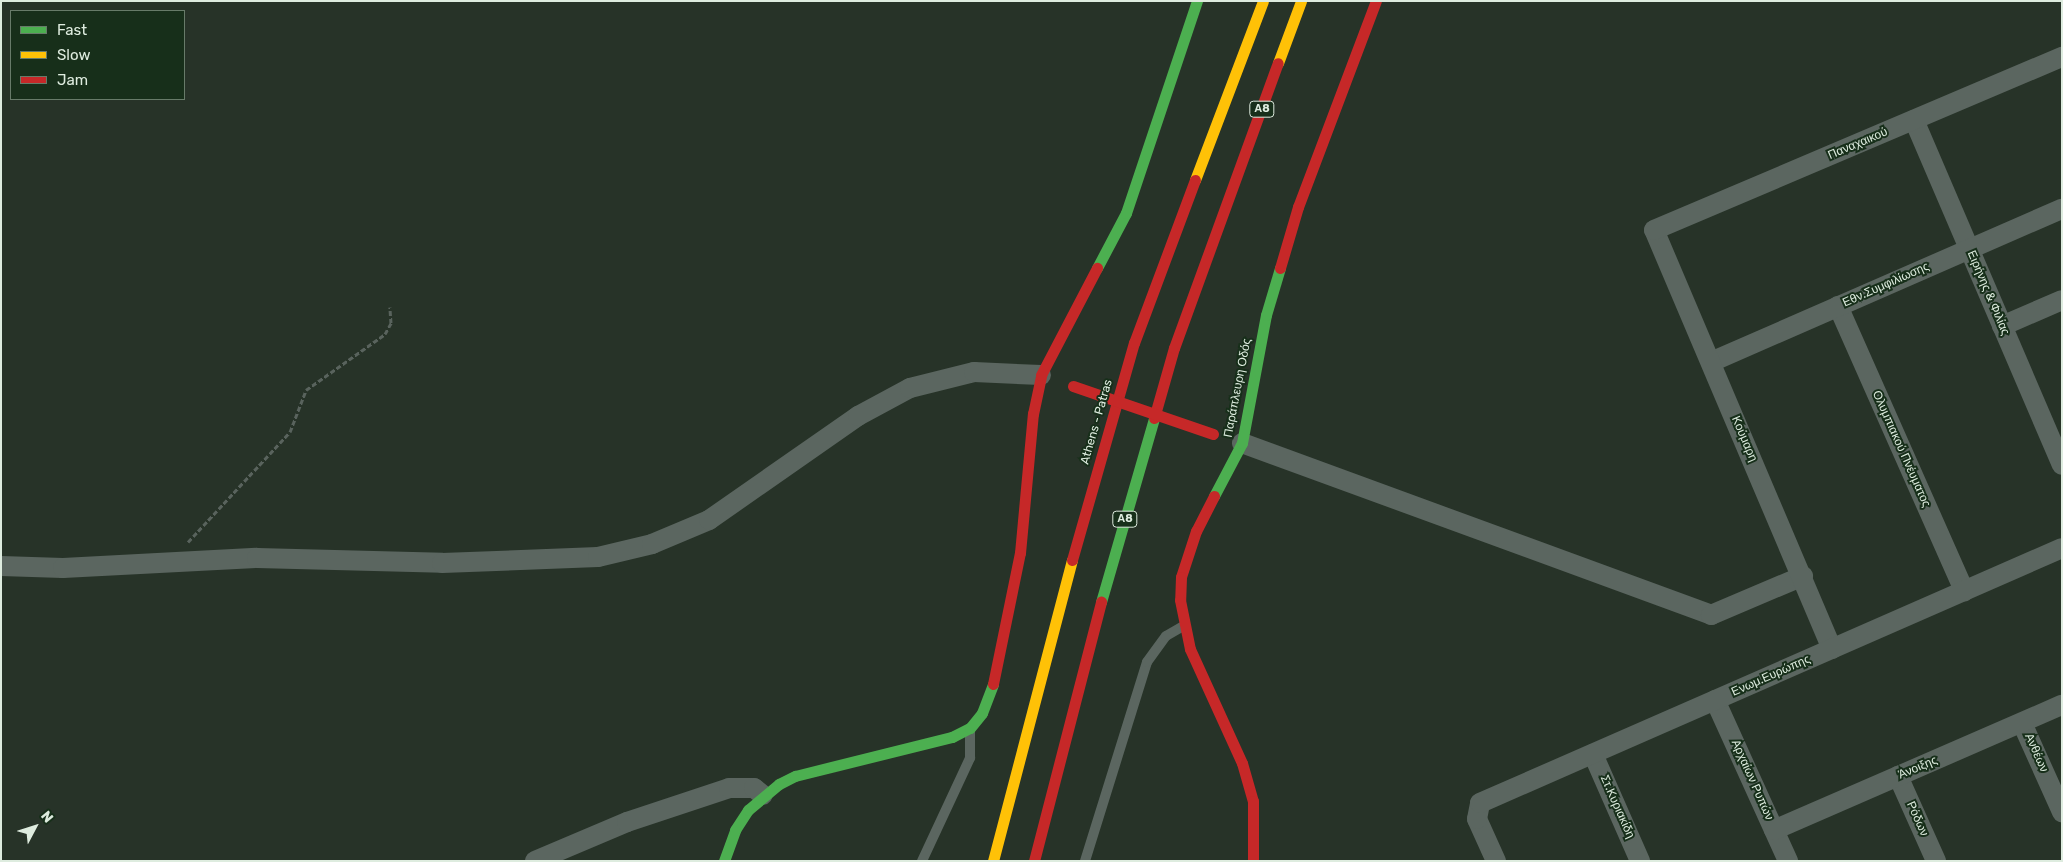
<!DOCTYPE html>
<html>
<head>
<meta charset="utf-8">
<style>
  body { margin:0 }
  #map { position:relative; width:2063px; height:862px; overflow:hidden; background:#273328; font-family:Rubik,sans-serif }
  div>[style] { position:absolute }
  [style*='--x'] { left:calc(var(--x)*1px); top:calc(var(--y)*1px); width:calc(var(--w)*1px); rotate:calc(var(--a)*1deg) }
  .path>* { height:3px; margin-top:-1.5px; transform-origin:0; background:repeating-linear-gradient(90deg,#59635d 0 5px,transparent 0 7.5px) }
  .lane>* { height:10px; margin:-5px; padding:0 5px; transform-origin:5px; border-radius:5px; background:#5b6660 }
  .street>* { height:20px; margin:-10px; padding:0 10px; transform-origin:10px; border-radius:10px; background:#5b6660 }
  .fast>* { height:11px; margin:-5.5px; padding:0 5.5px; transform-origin:5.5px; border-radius:5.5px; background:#4caf50 }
  .slow>* { height:11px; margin:-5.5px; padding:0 5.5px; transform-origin:5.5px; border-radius:5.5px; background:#ffc107 }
  .jam>* { height:11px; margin:-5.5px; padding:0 5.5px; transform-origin:5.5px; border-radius:5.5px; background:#c62828 }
  .jam-bridge>* { height:11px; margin:-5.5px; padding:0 5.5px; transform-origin:5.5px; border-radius:5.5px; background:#c62828 }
  span { translate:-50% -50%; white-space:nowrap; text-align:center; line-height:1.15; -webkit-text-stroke:4px #172f1a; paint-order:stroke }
  .shield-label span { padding:1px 4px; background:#172f1a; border:1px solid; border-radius:4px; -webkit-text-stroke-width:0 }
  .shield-label { font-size:11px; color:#deecdf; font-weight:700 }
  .street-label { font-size:12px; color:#deecdf }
  .frame { position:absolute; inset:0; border:2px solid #deecdf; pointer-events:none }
  .legend { position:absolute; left:10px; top:10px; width:175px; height:90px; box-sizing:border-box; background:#172f1a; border:1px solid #677b69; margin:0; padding:6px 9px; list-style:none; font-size:15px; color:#deecdf }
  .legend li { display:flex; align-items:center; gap:10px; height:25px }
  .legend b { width:25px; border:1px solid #677b69 }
  .north { position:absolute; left:10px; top:802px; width:50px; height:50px; -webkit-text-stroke:4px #172f1a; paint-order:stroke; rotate:50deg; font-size:14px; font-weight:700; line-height:20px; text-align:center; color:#deecdf }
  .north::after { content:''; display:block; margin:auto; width:18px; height:22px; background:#deecdf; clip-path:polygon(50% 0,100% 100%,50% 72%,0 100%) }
</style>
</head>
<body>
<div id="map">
  <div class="path">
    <div style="--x:188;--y:542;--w:150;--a:-47.2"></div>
    <div style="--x:290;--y:432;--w:45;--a:-69.1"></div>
    <div style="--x:306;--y:390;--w:97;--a:-35.3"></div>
    <div style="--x:385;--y:334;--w:13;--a:-61"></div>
    <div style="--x:391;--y:323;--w:16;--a:-94"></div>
  </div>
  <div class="lane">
    <div style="--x:922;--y:861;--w:114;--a:-65"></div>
    <div style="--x:970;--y:758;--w:29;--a:-90"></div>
    <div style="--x:1085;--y:861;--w:208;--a:-72.7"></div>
    <div style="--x:1147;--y:662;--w:32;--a:-54"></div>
    <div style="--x:1166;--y:636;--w:20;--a:-30"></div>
  </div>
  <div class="street">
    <div style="--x:1914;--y:120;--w:375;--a:66.8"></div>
    <div style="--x:1838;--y:306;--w:312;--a:66.1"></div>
    <div style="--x:2002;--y:326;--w:65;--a:-23.4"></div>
    <div style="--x:1711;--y:362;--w:383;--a:-23.6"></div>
    <div style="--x:1242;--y:443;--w:500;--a:20.1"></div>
    <div style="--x:1711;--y:615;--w:100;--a:-23"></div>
    <div style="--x:1;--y:566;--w:62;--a:1.8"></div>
    <div style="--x:63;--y:568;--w:194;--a:-3"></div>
    <div style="--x:257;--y:558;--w:185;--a:1.5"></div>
    <div style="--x:442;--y:563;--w:156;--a:-2.2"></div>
    <div style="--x:598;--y:557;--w:56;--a:-13.5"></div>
    <div style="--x:652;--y:544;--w:62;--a:-22.8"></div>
    <div style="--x:709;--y:520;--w:182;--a:-34.9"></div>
    <div style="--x:858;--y:416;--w:59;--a:-28.3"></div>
    <div style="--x:910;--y:388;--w:66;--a:-14"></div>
    <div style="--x:974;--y:372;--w:67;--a:2.6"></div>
    <div style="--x:1832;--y:649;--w:455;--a:-113"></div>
    <div style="--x:1654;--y:230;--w:443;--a:-23"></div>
    <div style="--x:1715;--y:700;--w:177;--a:65.6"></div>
    <div style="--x:2022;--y:723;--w:98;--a:65.8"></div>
    <div style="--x:1593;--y:754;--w:117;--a:66.3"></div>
    <div style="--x:1898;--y:776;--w:93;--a:65.9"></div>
    <div style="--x:1774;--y:830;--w:314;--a:-23.5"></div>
    <div style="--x:535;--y:861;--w:100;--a:-23"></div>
    <div style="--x:627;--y:822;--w:108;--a:-18.4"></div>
    <div style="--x:729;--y:788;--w:25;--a:0"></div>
    <div style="--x:754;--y:788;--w:11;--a:38"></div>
    <div style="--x:1496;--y:861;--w:46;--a:-114.3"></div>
    <div style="--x:1477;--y:819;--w:16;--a:-79"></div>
    <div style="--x:1480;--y:803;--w:635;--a:-23.66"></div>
  </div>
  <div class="fast">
    <div style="--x:1097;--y:268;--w:62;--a:-62.2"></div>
    <div style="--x:1126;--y:213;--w:224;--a:-71.5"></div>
    <div style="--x:1214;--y:496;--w:60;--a:-62.2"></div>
    <div style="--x:1242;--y:443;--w:130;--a:-79.4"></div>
    <div style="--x:1266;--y:315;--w:49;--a:-73.4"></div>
    <div style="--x:1101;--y:602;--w:191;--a:-73.9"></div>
    <div style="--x:724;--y:861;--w:33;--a:-70"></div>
    <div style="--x:735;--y:830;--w:24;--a:-57"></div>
    <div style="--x:748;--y:810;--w:40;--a:-40"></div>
    <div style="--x:779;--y:784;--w:18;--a:-27"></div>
    <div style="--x:795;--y:776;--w:162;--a:-14"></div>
    <div style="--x:952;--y:737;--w:20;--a:-27"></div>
    <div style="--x:970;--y:728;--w:19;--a:-51"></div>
    <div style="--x:982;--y:713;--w:31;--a:-69"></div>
  </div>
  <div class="slow">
    <div style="--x:1278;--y:63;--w:66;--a:-69.6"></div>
    <div style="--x:1195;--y:180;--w:191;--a:-69.2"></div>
    <div style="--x:993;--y:861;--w:311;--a:-75.3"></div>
  </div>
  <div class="jam">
    <div style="--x:1280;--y:268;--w:64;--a:-73.6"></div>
    <div style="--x:1298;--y:207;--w:220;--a:-69.3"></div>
    <div style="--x:1154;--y:418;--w:73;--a:-74.1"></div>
    <div style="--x:1174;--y:348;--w:303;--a:-70"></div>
    <div style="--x:1214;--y:496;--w:39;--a:117"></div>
    <div style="--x:1196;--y:531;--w:48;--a:108.1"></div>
    <div style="--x:1181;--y:577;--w:23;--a:92"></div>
    <div style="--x:1180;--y:600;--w:50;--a:78.5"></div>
    <div style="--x:1190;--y:649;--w:125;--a:65.5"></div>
    <div style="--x:1242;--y:763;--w:40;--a:74"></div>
    <div style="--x:1253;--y:801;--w:60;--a:90"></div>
    <div style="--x:1072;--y:560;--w:226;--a:-74.1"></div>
    <div style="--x:1134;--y:343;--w:174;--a:-69.5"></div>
    <div style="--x:993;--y:684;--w:134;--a:-78.4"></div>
    <div style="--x:1020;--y:553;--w:140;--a:-84.7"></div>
    <div style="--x:1033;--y:414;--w:40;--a:-78"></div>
    <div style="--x:1041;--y:375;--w:121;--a:-62.4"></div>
    <div style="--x:1034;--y:861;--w:268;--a:-75.5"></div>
  </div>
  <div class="jam-bridge">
    <div style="--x:1073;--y:386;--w:148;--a:18.9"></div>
  </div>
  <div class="shield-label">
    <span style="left:1262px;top:109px">Α8</span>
    <span style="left:1125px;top:519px">Α8</span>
  </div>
  <div class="street-label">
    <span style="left:1858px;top:144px;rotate:-23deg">Παναχαικού</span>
    <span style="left:1886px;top:285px;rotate:-24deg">Εθν.Συμφιλίωσης</span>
    <span style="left:1988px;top:293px;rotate:67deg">Ειρήνης &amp; Φιλίας</span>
    <span style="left:1238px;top:388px;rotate:-79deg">Παράπλευρη Οδός</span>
    <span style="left:1097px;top:422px;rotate:-74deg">Athens - Patras</span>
    <span style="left:1744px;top:439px;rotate:67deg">Κούμαρη</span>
    <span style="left:1901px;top:449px;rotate:66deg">Ολυμπιακού Πνέυματος</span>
    <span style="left:1771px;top:676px;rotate:-24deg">Ενωμ.Ευρώπης</span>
    <span style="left:2036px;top:753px;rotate:66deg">Ανθέων</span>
    <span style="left:1918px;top:768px;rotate:-23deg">Άνοιξης</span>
    <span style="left:1752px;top:780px;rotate:66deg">Αρχαίων Ρυπών</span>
    <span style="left:1617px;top:807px;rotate:66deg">Στ.Κυριακίδη</span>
    <span style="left:1917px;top:819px;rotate:66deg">Ρόδων</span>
  </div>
  <div class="frame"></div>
  <ul class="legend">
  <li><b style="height:6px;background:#4caf50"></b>Fast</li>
  <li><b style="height:6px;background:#ffc107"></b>Slow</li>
  <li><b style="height:6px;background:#c62828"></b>Jam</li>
  </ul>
  <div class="north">N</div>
</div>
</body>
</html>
